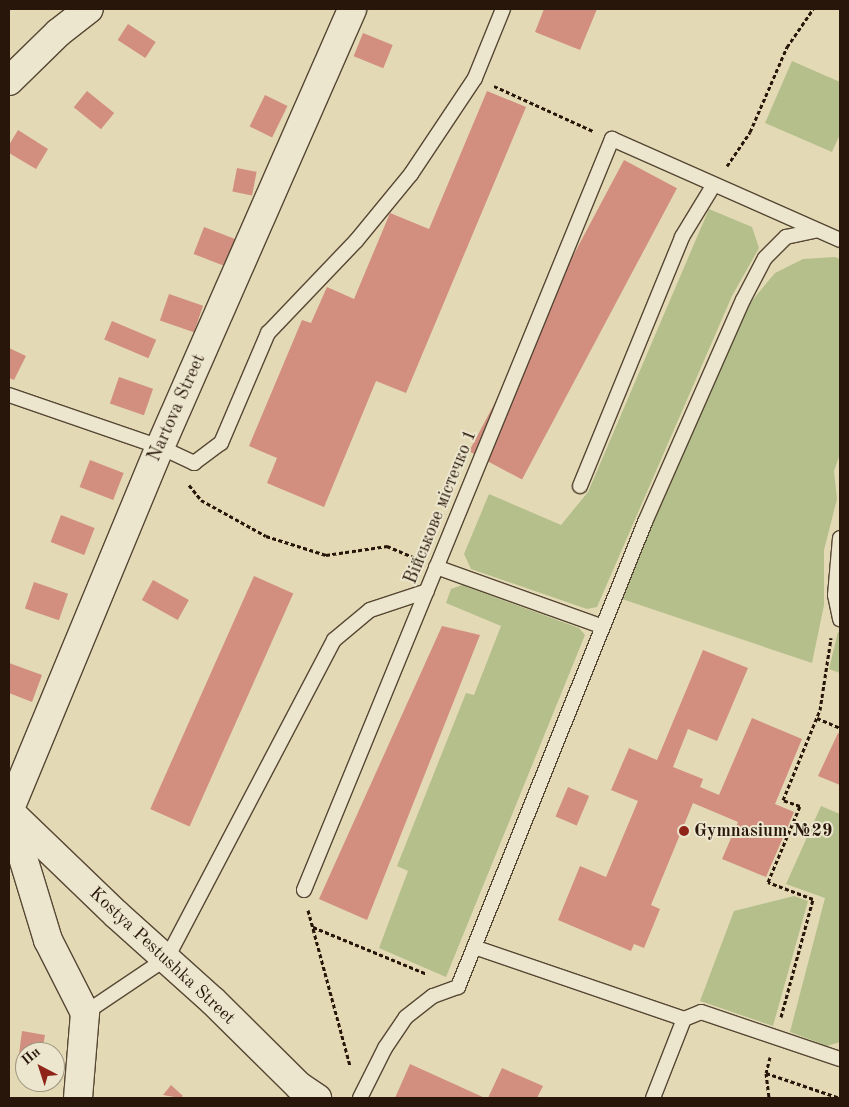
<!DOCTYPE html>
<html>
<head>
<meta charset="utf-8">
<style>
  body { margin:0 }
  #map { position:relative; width:849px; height:1107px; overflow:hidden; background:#e3d9b4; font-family:"Old Standard TT",serif }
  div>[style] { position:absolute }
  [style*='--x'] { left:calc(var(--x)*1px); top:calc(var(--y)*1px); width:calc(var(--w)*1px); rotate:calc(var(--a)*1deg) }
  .green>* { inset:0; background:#b5bf8c }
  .building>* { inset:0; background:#d28e7f; transform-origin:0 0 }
  .path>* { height:3px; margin-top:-1.5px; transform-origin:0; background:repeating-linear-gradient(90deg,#271609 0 4px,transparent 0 6.5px) }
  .roads { filter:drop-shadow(1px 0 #564734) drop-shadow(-1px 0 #564734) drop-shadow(0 1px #564734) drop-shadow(0 -1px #564734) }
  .lane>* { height:14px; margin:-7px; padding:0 7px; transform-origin:7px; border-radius:7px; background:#ede6ce }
  .street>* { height:28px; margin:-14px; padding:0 14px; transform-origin:14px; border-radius:14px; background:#ede6ce }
  .dots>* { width:14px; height:14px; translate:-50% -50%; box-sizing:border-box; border:2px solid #ede6ce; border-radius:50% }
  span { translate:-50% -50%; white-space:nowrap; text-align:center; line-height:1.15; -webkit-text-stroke:4px #ede6ce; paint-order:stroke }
  .street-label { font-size:18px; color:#271609 }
  .poi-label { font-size:18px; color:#271609; font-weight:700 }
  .left { translate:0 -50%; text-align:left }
  .frame { position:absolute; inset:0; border:10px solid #271609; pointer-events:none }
  .north { position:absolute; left:15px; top:1042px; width:50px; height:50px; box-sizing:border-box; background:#ede6ce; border:1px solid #9e937f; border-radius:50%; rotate:320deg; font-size:14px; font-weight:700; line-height:20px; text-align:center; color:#271609 }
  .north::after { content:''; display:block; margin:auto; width:18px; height:22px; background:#8f2418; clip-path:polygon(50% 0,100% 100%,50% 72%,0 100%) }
</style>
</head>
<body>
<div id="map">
  <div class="green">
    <div style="clip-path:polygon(792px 61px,840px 82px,840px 134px,832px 152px,765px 123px)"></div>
    <div style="clip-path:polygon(709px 209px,752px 227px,759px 248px,732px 296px,597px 607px,587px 609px,471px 569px,464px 554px,489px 494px,561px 525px,588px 492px)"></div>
    <div style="clip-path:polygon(835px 257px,840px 259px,840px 454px,834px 471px,837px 499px,824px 550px,824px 605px,812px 663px,619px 598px,750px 303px,775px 273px,803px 259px)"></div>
    <div style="clip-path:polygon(462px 585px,579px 628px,585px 635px,446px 977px,379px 948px,408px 871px,397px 866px,466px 693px,474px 695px,501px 626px,446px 603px,451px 589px)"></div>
    <div style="clip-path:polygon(838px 632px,840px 633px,840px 673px,829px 669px)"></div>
    <div style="clip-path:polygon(821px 806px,840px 814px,840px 1042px,827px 1046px,790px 1032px,825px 898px,786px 884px)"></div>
    <div style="clip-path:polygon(794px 896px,808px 901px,773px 1026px,700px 1001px,734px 911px)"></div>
  </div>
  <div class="building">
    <div style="clip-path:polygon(544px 9px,597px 9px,580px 50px,535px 32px)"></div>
    <div style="left:128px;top:24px;width:33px;height:19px;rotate:33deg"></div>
    <div style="left:363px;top:33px;width:32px;height:25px;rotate:22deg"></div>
    <div style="left:87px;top:91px;width:35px;height:21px;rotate:39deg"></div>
    <div style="clip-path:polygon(487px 91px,526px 107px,406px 393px,376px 381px,324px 507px,267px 483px,277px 458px,249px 446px,302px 320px,311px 323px,327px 287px,354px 299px,390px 213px,429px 229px)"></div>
    <div style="left:265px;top:95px;width:25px;height:35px;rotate:26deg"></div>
    <div style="clip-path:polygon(18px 130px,48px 149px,36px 169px,9px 153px,9px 145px)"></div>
    <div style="left:624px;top:160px;width:60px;height:330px;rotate:28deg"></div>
    <div style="left:237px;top:168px;width:20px;height:24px;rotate:11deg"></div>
    <div style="left:204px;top:227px;width:36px;height:29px;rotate:21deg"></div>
    <div style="left:169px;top:294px;width:36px;height:28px;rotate:19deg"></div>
    <div style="left:112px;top:321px;width:48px;height:20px;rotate:23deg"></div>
    <div style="clip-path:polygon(9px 348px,26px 356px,14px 380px,9px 378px)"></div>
    <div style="left:119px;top:377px;width:36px;height:28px;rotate:19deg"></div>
    <div style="left:90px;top:460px;width:36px;height:29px;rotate:21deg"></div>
    <div style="left:61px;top:515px;width:36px;height:29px;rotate:21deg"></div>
    <div style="left:254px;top:576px;width:43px;height:255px;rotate:24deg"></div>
    <div style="left:153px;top:580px;width:41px;height:23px;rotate:29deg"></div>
    <div style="left:34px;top:582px;width:36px;height:28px;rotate:19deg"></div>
    <div style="clip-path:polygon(442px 626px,480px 635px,367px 920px,319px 899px)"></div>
    <div style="clip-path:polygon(703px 650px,748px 668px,717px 741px,688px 729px,673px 767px,703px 779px,700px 787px,719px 795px,752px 718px,802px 739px,775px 804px,794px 812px,766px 877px,722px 859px,738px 822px,693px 803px,651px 905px,660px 909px,644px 948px,634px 944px,631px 951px,558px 920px,580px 866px,606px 877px,638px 801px,611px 790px,629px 748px,657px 760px)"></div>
    <div style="clip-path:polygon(9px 663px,42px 675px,32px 702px,9px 693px)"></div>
    <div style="clip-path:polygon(838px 733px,840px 734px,840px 785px,818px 776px)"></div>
    <div style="left:568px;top:787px;width:23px;height:32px;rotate:23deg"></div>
    <div style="clip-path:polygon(22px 1031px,45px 1035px,42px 1052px,19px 1054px)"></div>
    <div style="clip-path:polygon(410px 1064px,485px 1098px,395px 1098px)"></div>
    <div style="clip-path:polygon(502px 1068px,543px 1086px,537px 1098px,488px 1098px)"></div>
    <div style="clip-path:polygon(171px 1085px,183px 1096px,180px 1098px,163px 1095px)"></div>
  </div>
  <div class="path">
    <div style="--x:494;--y:86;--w:109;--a:24.4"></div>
    <div style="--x:727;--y:166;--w:41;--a:-55.9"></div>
    <div style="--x:750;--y:132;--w:93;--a:-66.5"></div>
    <div style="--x:787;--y:47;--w:46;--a:-55.6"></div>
    <div style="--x:189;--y:485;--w:19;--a:51"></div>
    <div style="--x:201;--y:500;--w:74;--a:29"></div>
    <div style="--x:266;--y:536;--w:63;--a:17.6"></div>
    <div style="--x:326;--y:555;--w:62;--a:-8.4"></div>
    <div style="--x:387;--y:546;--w:33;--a:23"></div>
    <div style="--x:817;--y:718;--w:25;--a:23"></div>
    <div style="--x:308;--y:910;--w:162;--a:74.9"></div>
    <div style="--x:313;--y:927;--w:123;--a:22.4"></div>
    <div style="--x:781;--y:1017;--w:122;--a:-74.8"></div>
    <div style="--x:813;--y:899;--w:48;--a:-159.3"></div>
    <div style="--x:768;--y:882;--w:82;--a:-67.2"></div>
    <div style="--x:800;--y:806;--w:18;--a:-161"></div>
    <div style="--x:783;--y:800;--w:97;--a:-67.7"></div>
    <div style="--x:820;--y:710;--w:73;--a:-81.3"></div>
    <div style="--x:770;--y:1057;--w:16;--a:104"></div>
    <div style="--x:766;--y:1073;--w:78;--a:18.7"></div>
    <div style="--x:766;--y:1073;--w:25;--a:83"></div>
  </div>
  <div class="roads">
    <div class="lane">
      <div style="--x:9;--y:395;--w:160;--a:19"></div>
      <div style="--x:160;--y:447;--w:38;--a:25"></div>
      <div style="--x:194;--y:463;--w:34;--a:-37"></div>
      <div style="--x:221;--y:443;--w:120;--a:-66.9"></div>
      <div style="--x:268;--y:333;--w:127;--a:-46.3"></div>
      <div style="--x:356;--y:241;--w:87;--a:-50.6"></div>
      <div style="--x:411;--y:174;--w:115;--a:-56.3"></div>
      <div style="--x:475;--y:78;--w:74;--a:-67.9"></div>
      <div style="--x:580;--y:486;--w:269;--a:-67.7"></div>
      <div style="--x:682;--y:237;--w:60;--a:-58.7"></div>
      <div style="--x:840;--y:538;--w:57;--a:95"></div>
      <div style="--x:835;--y:595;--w:25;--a:78"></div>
      <div style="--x:436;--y:567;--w:175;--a:19.7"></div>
      <div style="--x:304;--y:890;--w:812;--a:-67.7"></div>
      <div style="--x:612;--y:139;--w:249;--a:23.9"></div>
      <div style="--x:474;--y:947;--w:222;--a:18.9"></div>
      <div style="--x:684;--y:1019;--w:18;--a:-22"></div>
      <div style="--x:701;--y:1012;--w:147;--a:18.7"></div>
      <div style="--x:85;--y:1013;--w:99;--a:-33.9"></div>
      <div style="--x:167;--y:958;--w:359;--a:-62.3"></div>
      <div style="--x:334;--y:640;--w:47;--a:-39.8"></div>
      <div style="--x:370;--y:610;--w:60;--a:-18.4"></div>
      <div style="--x:360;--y:1098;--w:56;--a:-63.4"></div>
      <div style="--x:385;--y:1048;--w:37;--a:-56"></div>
      <div style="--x:406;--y:1017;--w:34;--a:-38"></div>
      <div style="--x:433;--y:996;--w:27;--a:-20"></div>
      <div style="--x:458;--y:987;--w:501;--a:-68.09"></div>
      <div style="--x:645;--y:522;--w:243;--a:-66.2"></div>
      <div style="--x:743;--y:300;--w:47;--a:-62.4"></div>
      <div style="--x:765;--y:258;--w:30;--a:-45"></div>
      <div style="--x:786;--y:237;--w:30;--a:-12"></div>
      <div style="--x:653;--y:1098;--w:85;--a:-68.6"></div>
    </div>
    <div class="street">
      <div style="--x:9;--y:81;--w:69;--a:-44.4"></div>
      <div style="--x:58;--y:33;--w:39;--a:-38"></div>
      <div style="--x:9;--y:811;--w:394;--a:-67.5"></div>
      <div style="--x:160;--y:447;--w:478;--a:-66.3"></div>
      <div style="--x:9;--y:811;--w:149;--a:43.9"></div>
      <div style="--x:116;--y:914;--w:130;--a:41.9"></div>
      <div style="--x:213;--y:1001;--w:121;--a:44.7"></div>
      <div style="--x:299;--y:1086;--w:22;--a:34"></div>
      <div style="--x:10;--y:815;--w:131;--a:73.1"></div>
      <div style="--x:48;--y:940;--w:82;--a:63.1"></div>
      <div style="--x:85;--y:1013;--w:85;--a:94.7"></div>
    </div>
  </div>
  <div class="dots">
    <div style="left:684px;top:831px;background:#8f2418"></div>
  </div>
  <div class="street-label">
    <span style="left:177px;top:408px;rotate:-66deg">Nartova Street</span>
    <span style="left:441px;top:507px;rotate:-68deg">Військове містечко 1</span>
    <span style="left:162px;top:956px;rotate:43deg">Kostya Pestushka Street</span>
  </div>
  <div class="poi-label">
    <span class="left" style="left:694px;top:831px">Gymnasium №29</span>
  </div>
  <div class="frame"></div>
  <div class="north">Пн</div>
</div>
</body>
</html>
